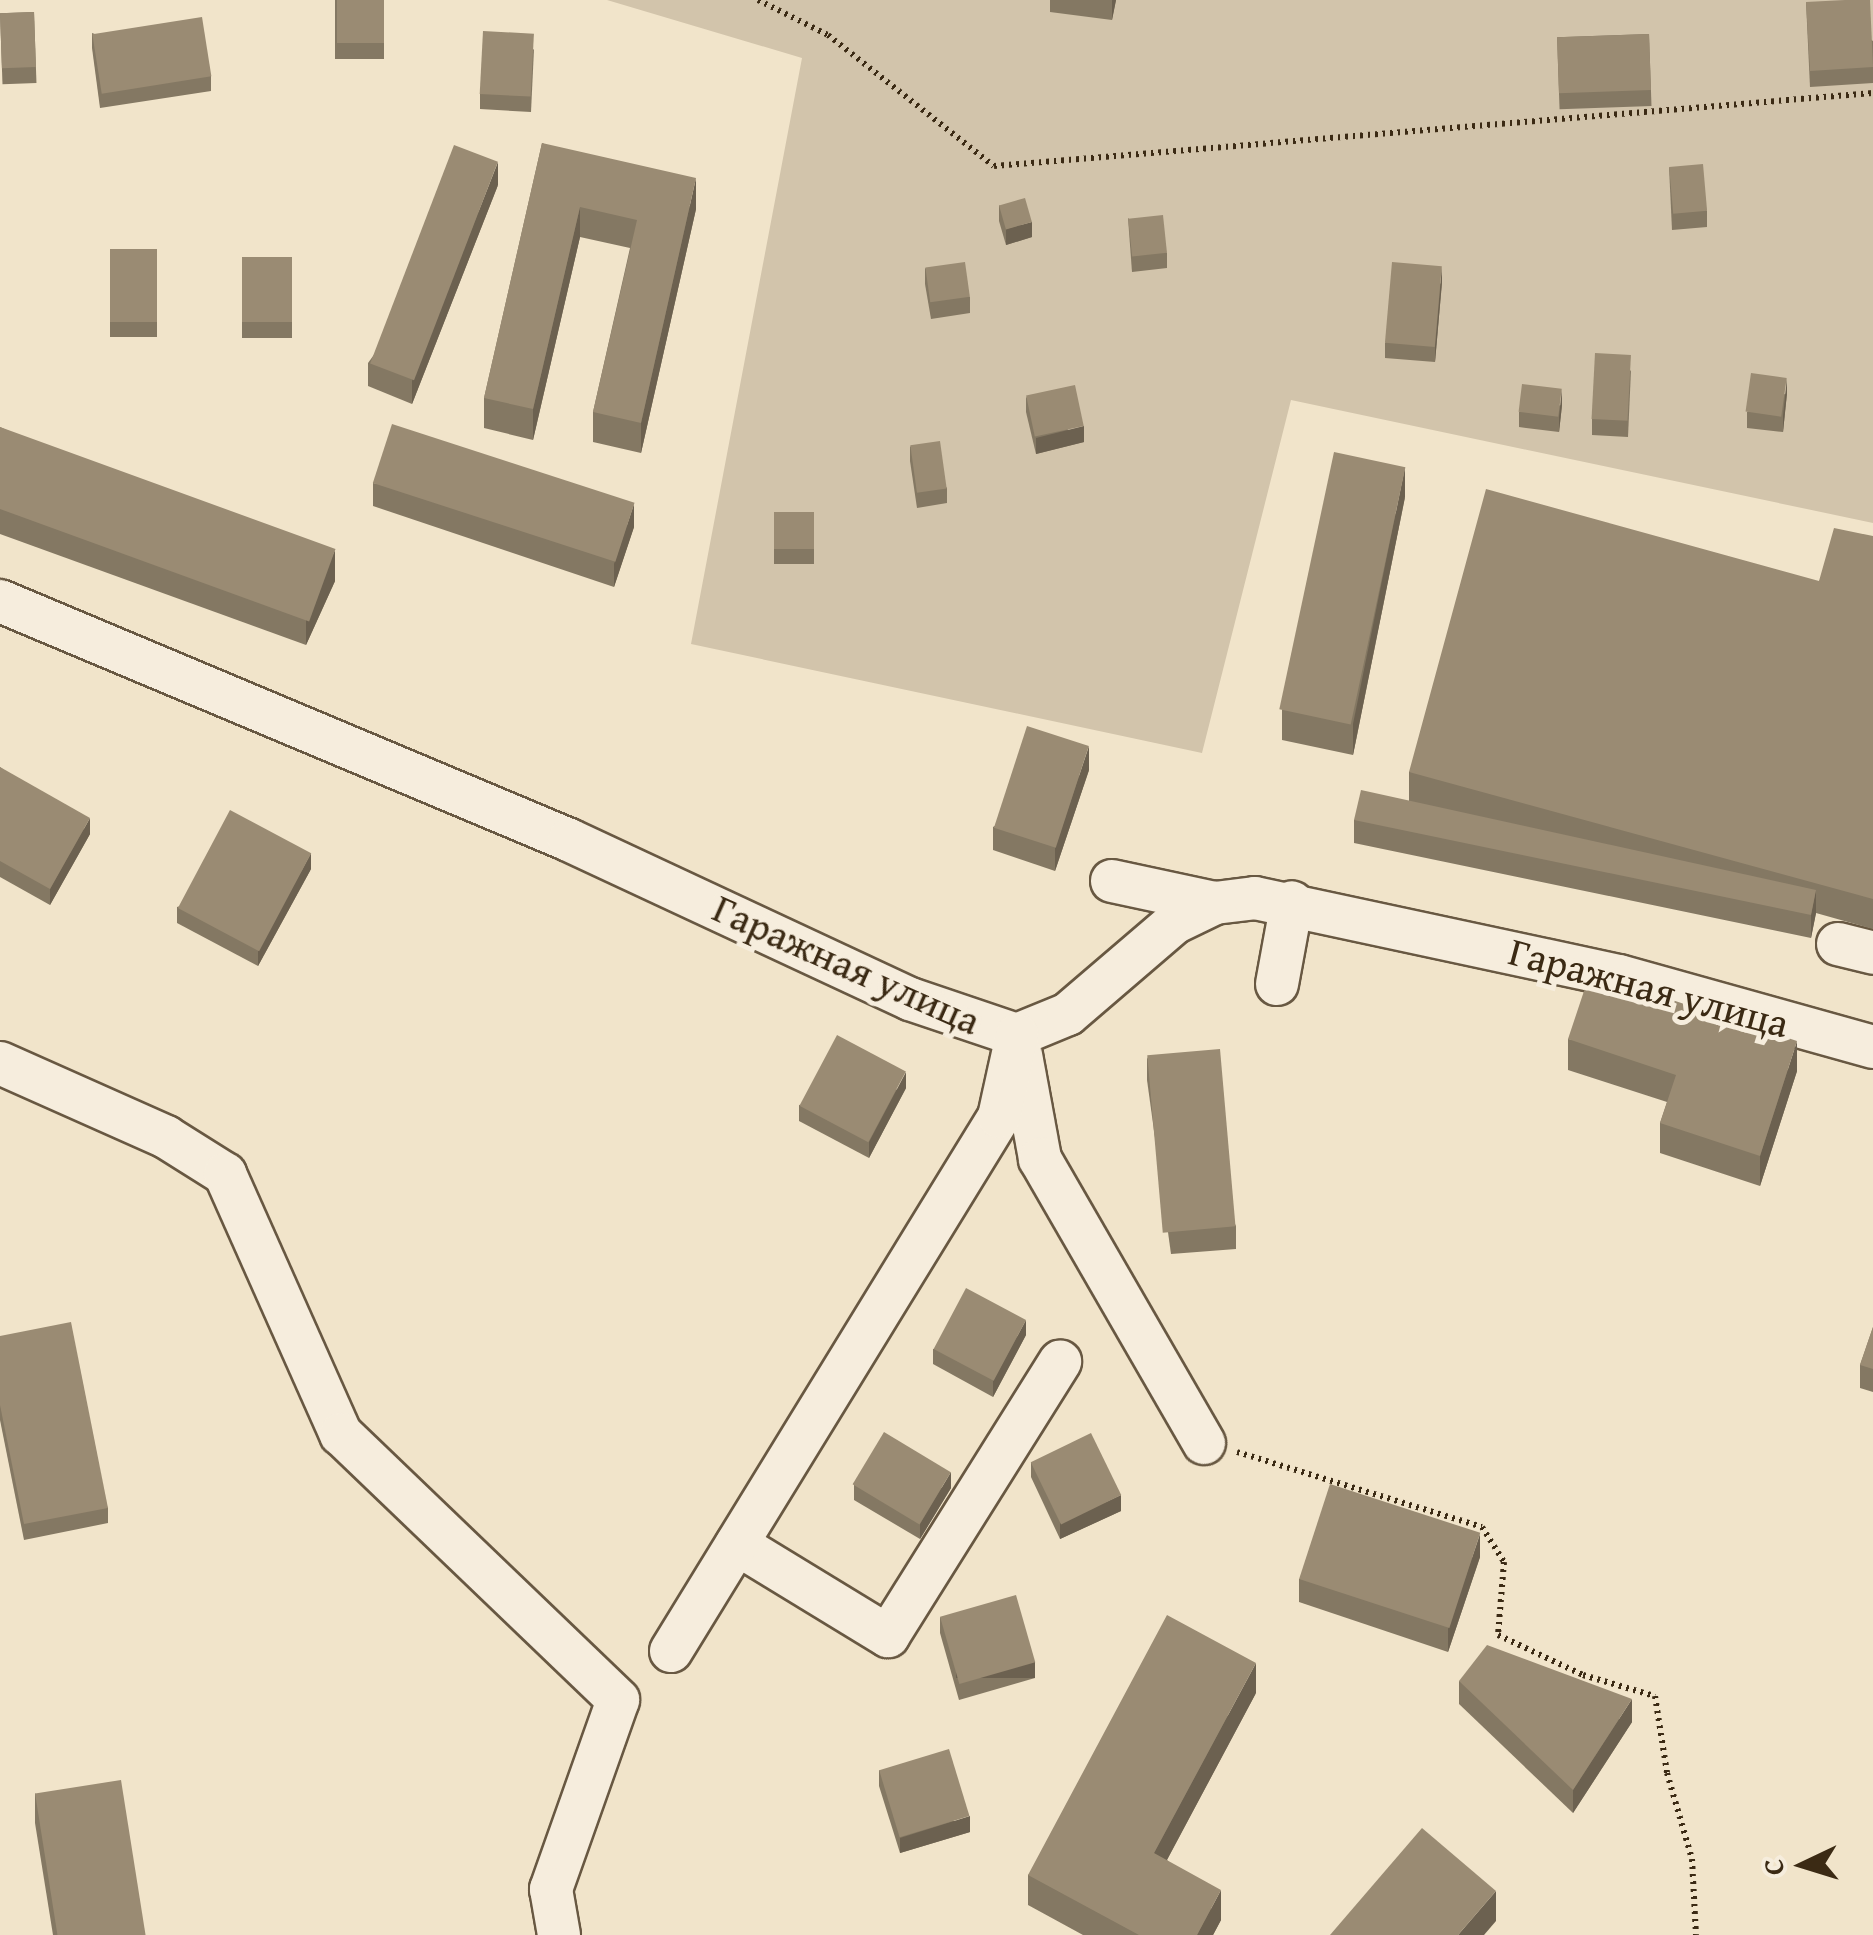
<!DOCTYPE html>
<html>
<head>
<meta charset="utf-8">
<style>
  body { margin:0 }
  #map { position:relative; width:1873px; height:1935px; overflow:hidden; background:#f1e4ca; font-family:"Gentium Book Plus",serif }
  div>[style] { position:absolute }
  [style*='--x'] { left:calc(var(--x)*1px); top:calc(var(--y)*1px); width:calc(var(--w)*1px); rotate:calc(var(--a)*1deg) }
  .green>* { inset:0; background:#d2c4ab }
  .path>* { height:6px; margin-top:-3px; transform-origin:0; background:repeating-linear-gradient(90deg,#3b2a14 0 2.5px,transparent 0 7.5px) }
  .roads { filter:drop-shadow(2px 0 #685842) drop-shadow(-2px 0 #685842) drop-shadow(0 2px #685842) drop-shadow(0 -2px #685842) }
  .minor>* { height:42px; margin:-21px; padding:0 21px; transform-origin:21px; border-radius:21px; background:#f6eddd }
  .wall>* { inset:0; background:#847863; transform-origin:0 0 }
  .shaded-wall>* { inset:0; background:#6c6150; transform-origin:0 0 }
  .building>* { inset:0; background:#9a8b73; transform-origin:0 0 }
  span { translate:-50% -50%; white-space:nowrap; text-align:center; line-height:1.15; -webkit-text-stroke:10px #f6eddd; paint-order:stroke }
  .street-label { font-size:40px; color:#3b2a14 }
  .north { position:absolute; left:1753px; top:1815px; width:100px; height:100px; -webkit-text-stroke:8px #f6eddd; paint-order:stroke; rotate:266deg; font-size:28px; font-weight:700; line-height:40px; text-align:center; color:#3b2a14 }
  .north::after { content:''; display:block; margin:auto; width:35px; height:45px; background:#3b2a14; clip-path:polygon(50% 0,100% 100%,50% 72%,0 100%) }
</style>
</head>
<body>
<div id="map">
  <div class="green">
    <div style="clip-path:polygon(607px 0,1873px 0,1873px 523px,1291px 400px,1202px 753px,691px 644px,802px 58px)"></div>
  </div>
  <div class="path">
    <div style="--x:758;--y:0;--w:78;--a:26.6"></div>
    <div style="--x:828;--y:35;--w:211;--a:38.3"></div>
    <div style="--x:994;--y:166;--w:882;--a:-4.75"></div>
    <div style="--x:1237;--y:1452;--w:256;--a:17"></div>
    <div style="--x:1482;--y:1527;--w:41;--a:57.8"></div>
    <div style="--x:1504;--y:1562;--w:73;--a:94.7"></div>
    <div style="--x:1498;--y:1635;--w:94;--a:25.2"></div>
    <div style="--x:1583;--y:1675;--w:75;--a:16.3"></div>
    <div style="--x:1655;--y:1696;--w:78;--a:81.1"></div>
    <div style="--x:1667;--y:1773;--w:90;--a:73.8"></div>
    <div style="--x:1692;--y:1859;--w:76;--a:87"></div>
  </div>
  <div class="roads">
    <div class="minor">
      <div style="--x:0;--y:601;--w:617;--a:22.78"></div>
      <div style="--x:569;--y:840;--w:376;--a:25"></div>
      <div style="--x:910;--y:999;--w:113;--a:18.6"></div>
      <div style="--x:1017;--y:1035;--w:55;--a:-22.4"></div>
      <div style="--x:1068;--y:1014;--w:140;--a:-40.6"></div>
      <div style="--x:1174;--y:923;--w:46;--a:-26"></div>
      <div style="--x:1215;--y:903;--w:40;--a:-7.1"></div>
      <div style="--x:1255;--y:898;--w:372;--a:12.1"></div>
      <div style="--x:1619;--y:976;--w:264;--a:15.6"></div>
      <div style="--x:1112;--y:881;--w:105;--a:12.1"></div>
      <div style="--x:1838;--y:944;--w:36;--a:14"></div>
      <div style="--x:1277;--y:984;--w:83;--a:-79.6"></div>
      <div style="--x:1021;--y:1055;--w:106;--a:79.6"></div>
      <div style="--x:1040;--y:1159;--w:328;--a:60"></div>
      <div style="--x:0;--y:1063;--w:182;--a:24"></div>
      <div style="--x:166;--y:1137;--w:70;--a:32.1"></div>
      <div style="--x:225;--y:1174;--w:285;--a:66"></div>
      <div style="--x:341;--y:1434;--w:384;--a:43.8"></div>
      <div style="--x:618;--y:1700;--w:201;--a:109.5"></div>
      <div style="--x:551;--y:1889;--w:47;--a:80.1"></div>
      <div style="--x:737;--y:1544;--w:177;--a:31.4"></div>
      <div style="--x:888;--y:1636;--w:324;--a:-57.9"></div>
      <div style="--x:671;--y:1651;--w:627;--a:-58.44"></div>
      <div style="--x:999;--y:1117;--w:84;--a:-77.6"></div>
    </div>
  </div>
  <div class="wall">
    <div style="left:335px;top:0;width:49px;height:59px"></div>
    <div style="clip-path:polygon(1050px 0,1116px 0,1112px 20px,1050px 12px)"></div>
    <div style="clip-path:polygon(1806px 2px,1873px 41px,1873px 83px,1810px 87px)"></div>
    <div style="left:34px;top:12px;width:71px;height:34px;rotate:88deg"></div>
    <div style="clip-path:polygon(92px 33px,211px 76px,211px 91px,100px 108px,92px 48px)"></div>
    <div style="left:1649px;top:34px;width:72px;height:92px;rotate:88deg"></div>
    <div style="clip-path:polygon(534px 49px,531px 112px,480px 109px,480px 94px)"></div>
    <div style="clip-path:polygon(542px 143px,696px 209px,641px 453px,593px 442px,593px 412px,630px 248px,580px 237px,533px 440px,484px 428px,484px 398px)"></div>
    <div style="clip-path:polygon(1669px 167px,1707px 211px,1707px 227px,1672px 230px)"></div>
    <div style="clip-path:polygon(498px 185px,412px 404px,368px 386px,368px 363px)"></div>
    <div style="clip-path:polygon(999px 205px,1032px 237px,1006px 245px,999px 221px)"></div>
    <div style="clip-path:polygon(1128px 218px,1167px 253px,1167px 268px,1132px 272px)"></div>
    <div style="left:110px;top:249px;width:47px;height:88px"></div>
    <div style="left:242px;top:257px;width:50px;height:81px"></div>
    <div style="clip-path:polygon(925px 268px,970px 297px,970px 313px,931px 319px,925px 284px)"></div>
    <div style="clip-path:polygon(1442px 282px,1435px 362px,1385px 358px,1385px 343px)"></div>
    <div style="clip-path:polygon(1631px 370px,1628px 437px,1592px 435px,1592px 419px)"></div>
    <div style="clip-path:polygon(1787px 393px,1783px 432px,1747px 428px,1747px 412px)"></div>
    <div style="clip-path:polygon(1026px 397px,1084px 442px,1036px 454px,1026px 412px)"></div>
    <div style="clip-path:polygon(1562px 405px,1559px 432px,1519px 427px,1519px 412px)"></div>
    <div style="clip-path:polygon(0 427px,335px 581px,306px 645px,0 534px)"></div>
    <div style="clip-path:polygon(910px 446px,947px 488px,947px 503px,917px 508px,910px 461px)"></div>
    <div style="clip-path:polygon(373px 483px,634px 527px,614px 587px,373px 506px)"></div>
    <div style="clip-path:polygon(1405px 497px,1353px 755px,1282px 740px,1282px 710px)"></div>
    <div style="left:774px;top:512px;width:40px;height:52px"></div>
    <div style="clip-path:polygon(1873px 536px,1873px 929px,1816px 913px,1811px 938px,1354px 843px,1354px 820px,1409px 801px,1409px 772px,1819px 581px)"></div>
    <div style="clip-path:polygon(0 767px,90px 834px,50px 905px,0 877px)"></div>
    <div style="clip-path:polygon(1089px 770px,1055px 871px,993px 850px,993px 827px)"></div>
    <div style="clip-path:polygon(311px 869px,258px 966px,177px 923px,177px 907px)"></div>
    <div style="clip-path:polygon(1568px 1039px,1797px 1071px,1760px 1186px,1660px 1153px,1660px 1123px,1667px 1102px,1568px 1070px)"></div>
    <div style="clip-path:polygon(1147px 1057px,1236px 1226px,1236px 1249px,1171px 1254px,1147px 1080px)"></div>
    <div style="clip-path:polygon(906px 1088px,869px 1158px,799px 1121px,799px 1105px)"></div>
    <div style="clip-path:polygon(1873px 1327px,1873px 1392px,1860px 1388px,1860px 1365px)"></div>
    <div style="clip-path:polygon(1026px 1335px,993px 1397px,933px 1364px,933px 1349px)"></div>
    <div style="clip-path:polygon(0 1336px,108px 1508px,108px 1523px,24px 1540px,0 1420px)"></div>
    <div style="clip-path:polygon(1031px 1462px,1121px 1511px,1060px 1539px,1031px 1477px)"></div>
    <div style="clip-path:polygon(854px 1485px,951px 1488px,920px 1539px,854px 1500px)"></div>
    <div style="clip-path:polygon(1480px 1557px,1448px 1652px,1299px 1602px,1299px 1579px)"></div>
    <div style="clip-path:polygon(940px 1617px,1035px 1678px,959px 1700px,940px 1633px)"></div>
    <div style="clip-path:polygon(1459px 1681px,1632px 1722px,1573px 1813px,1459px 1704px)"></div>
    <div style="clip-path:polygon(1256px 1693px,1167px 1860px,1221px 1920px,1213px 1935px,1083px 1935px,1028px 1905px,1028px 1875px)"></div>
    <div style="clip-path:polygon(879px 1770px,970px 1832px,900px 1853px,879px 1786px)"></div>
    <div style="clip-path:polygon(35px 1793px,145px 1935px,53px 1935px,35px 1823px)"></div>
  </div>
  <div class="shaded-wall">
    <div style="clip-path:polygon(1112px 0,1116px 0,1112px 20px)"></div>
    <div style="clip-path:polygon(498px 162px,498px 185px,412px 404px,412px 381px)"></div>
    <div style="clip-path:polygon(696px 178px,696px 209px,641px 453px,641px 423px)"></div>
    <div style="clip-path:polygon(580px 207px,580px 237px,533px 440px,533px 409px)"></div>
    <div style="clip-path:polygon(1032px 222px,1032px 237px,1006px 245px,1006px 229px)"></div>
    <div style="clip-path:polygon(1442px 266px,1442px 282px,1435px 362px,1435px 347px)"></div>
    <div style="clip-path:polygon(1787px 378px,1787px 393px,1783px 432px,1783px 416px)"></div>
    <div style="clip-path:polygon(1562px 389px,1562px 405px,1559px 432px,1559px 417px)"></div>
    <div style="clip-path:polygon(1084px 426px,1084px 442px,1036px 454px,1036px 438px)"></div>
    <div style="clip-path:polygon(1405px 467px,1405px 497px,1353px 755px,1353px 724px)"></div>
    <div style="clip-path:polygon(634px 504px,634px 527px,614px 587px,614px 564px)"></div>
    <div style="clip-path:polygon(335px 550px,335px 581px,306px 645px,306px 615px)"></div>
    <div style="clip-path:polygon(1089px 746px,1089px 770px,1055px 871px,1055px 848px)"></div>
    <div style="clip-path:polygon(90px 818px,90px 834px,50px 905px,50px 889px)"></div>
    <div style="clip-path:polygon(311px 853px,311px 869px,258px 966px,258px 951px)"></div>
    <div style="clip-path:polygon(1816px 890px,1816px 913px,1811px 938px,1811px 915px)"></div>
    <div style="clip-path:polygon(1797px 1041px,1797px 1071px,1760px 1186px,1760px 1156px)"></div>
    <div style="clip-path:polygon(906px 1072px,906px 1088px,869px 1158px,869px 1142px)"></div>
    <div style="clip-path:polygon(1026px 1320px,1026px 1335px,993px 1397px,993px 1381px)"></div>
    <div style="clip-path:polygon(951px 1472px,951px 1488px,920px 1539px,920px 1524px)"></div>
    <div style="clip-path:polygon(1121px 1495px,1121px 1511px,1060px 1539px,1060px 1523px)"></div>
    <div style="clip-path:polygon(1480px 1534px,1480px 1557px,1448px 1652px,1448px 1629px)"></div>
    <div style="left:1035px;top:1662px;width:16px;height:79px;rotate:90deg"></div>
    <div style="clip-path:polygon(1256px 1663px,1256px 1693px,1154px 1884px,1154px 1853px)"></div>
    <div style="clip-path:polygon(1632px 1699px,1632px 1722px,1573px 1813px,1573px 1790px)"></div>
    <div style="clip-path:polygon(970px 1816px,970px 1832px,900px 1853px,900px 1838px)"></div>
    <div style="clip-path:polygon(1221px 1890px,1221px 1920px,1213px 1935px,1197px 1935px)"></div>
    <div style="clip-path:polygon(1496px 1891px,1496px 1921px,1484px 1935px,1458px 1935px)"></div>
  </div>
  <div class="building">
    <div style="left:337px;top:0;width:47px;height:43px"></div>
    <div style="clip-path:polygon(1845px 0,1870px 0,1873px 67px,1810px 71px,1806px 2px)"></div>
    <div style="left:34px;top:12px;width:55px;height:34px;rotate:88deg"></div>
    <div style="left:202px;top:17px;width:60px;height:111px;rotate:81deg"></div>
    <div style="left:483px;top:31px;width:51px;height:63px;rotate:3deg"></div>
    <div style="left:1649px;top:34px;width:56px;height:92px;rotate:88deg"></div>
    <div style="clip-path:polygon(542px 143px,696px 178px,641px 423px,593px 412px,637px 220px,580px 207px,533px 409px,484px 398px)"></div>
    <div style="left:454px;top:145px;width:47px;height:234px;rotate:21deg"></div>
    <div style="left:1703px;top:164px;width:47px;height:34px;rotate:85deg"></div>
    <div style="left:1025px;top:198px;width:25px;height:27px;rotate:74deg"></div>
    <div style="left:1163px;top:215px;width:38px;height:35px;rotate:84deg"></div>
    <div style="left:110px;top:249px;width:47px;height:73px"></div>
    <div style="left:242px;top:257px;width:50px;height:65px"></div>
    <div style="left:965px;top:262px;width:35px;height:40px;rotate:82deg"></div>
    <div style="left:1392px;top:262px;width:50px;height:81px;rotate:5deg"></div>
    <div style="left:1595px;top:353px;width:36px;height:66px;rotate:3deg"></div>
    <div style="left:1751px;top:373px;width:36px;height:39px;rotate:8deg"></div>
    <div style="left:1522px;top:384px;width:40px;height:28px;rotate:7deg"></div>
    <div style="left:1075px;top:385px;width:42px;height:50px;rotate:78deg"></div>
    <div style="left:392px;top:424px;width:255px;height:62px;rotate:18deg"></div>
    <div style="left:0;top:427px;width:357px;height:77px;rotate:20deg"></div>
    <div style="left:940px;top:441px;width:48px;height:30px;rotate:82deg"></div>
    <div style="left:1334px;top:452px;width:73px;height:263px;rotate:12deg"></div>
    <div style="clip-path:polygon(1486px 489px,1819px 581px,1834px 528px,1873px 536px,1873px 899px,1409px 772px)"></div>
    <div style="left:774px;top:512px;width:40px;height:37px"></div>
    <div style="left:1027px;top:726px;width:65px;height:107px;rotate:18deg"></div>
    <div style="clip-path:polygon(0 767px,90px 818px,50px 889px,0 861px)"></div>
    <div style="clip-path:polygon(1361px 790px,1816px 890px,1811px 915px,1354px 820px)"></div>
    <div style="left:230px;top:810px;width:92px;height:111px;rotate:28deg"></div>
    <div style="clip-path:polygon(1590px 973px,1797px 1041px,1760px 1156px,1660px 1123px,1676px 1075px,1568px 1039px)"></div>
    <div style="left:837px;top:1035px;width:78px;height:80px;rotate:28deg"></div>
    <div style="left:1220px;top:1049px;width:178px;height:73px;rotate:85deg"></div>
    <div style="left:966px;top:1288px;width:68px;height:69px;rotate:28deg"></div>
    <div style="clip-path:polygon(71px 1322px,108px 1508px,24px 1524px,0 1405px,0 1336px)"></div>
    <div style="clip-path:polygon(1873px 1327px,1873px 1369px,1860px 1365px)"></div>
    <div style="left:884px;top:1432px;width:78px;height:61px;rotate:31deg"></div>
    <div style="left:1091px;top:1433px;width:69px;height:67px;rotate:64deg"></div>
    <div style="left:1330px;top:1484px;width:158px;height:100px;rotate:18deg"></div>
    <div style="left:1016px;top:1595px;width:70px;height:79px;rotate:74deg"></div>
    <div style="clip-path:polygon(1167px 1615px,1256px 1663px,1154px 1853px,1221px 1890px,1197px 1935px,1139px 1935px,1028px 1875px)"></div>
    <div style="clip-path:polygon(1487px 1645px,1632px 1699px,1573px 1790px,1459px 1681px)"></div>
    <div style="left:949px;top:1749px;width:70px;height:73px;rotate:73deg"></div>
    <div style="left:121px;top:1780px;width:157px;height:87px;rotate:81deg"></div>
    <div style="clip-path:polygon(1422px 1828px,1496px 1891px,1458px 1935px,1330px 1935px)"></div>
  </div>
  <div class="street-label">
    <span style="left:847px;top:964px;rotate:24deg">Гаражная улица</span>
    <span style="left:1649px;top:987px;rotate:15deg">Гаражная улица</span>
  </div>
  <div class="north">С</div>
</div>
</body>
</html>
